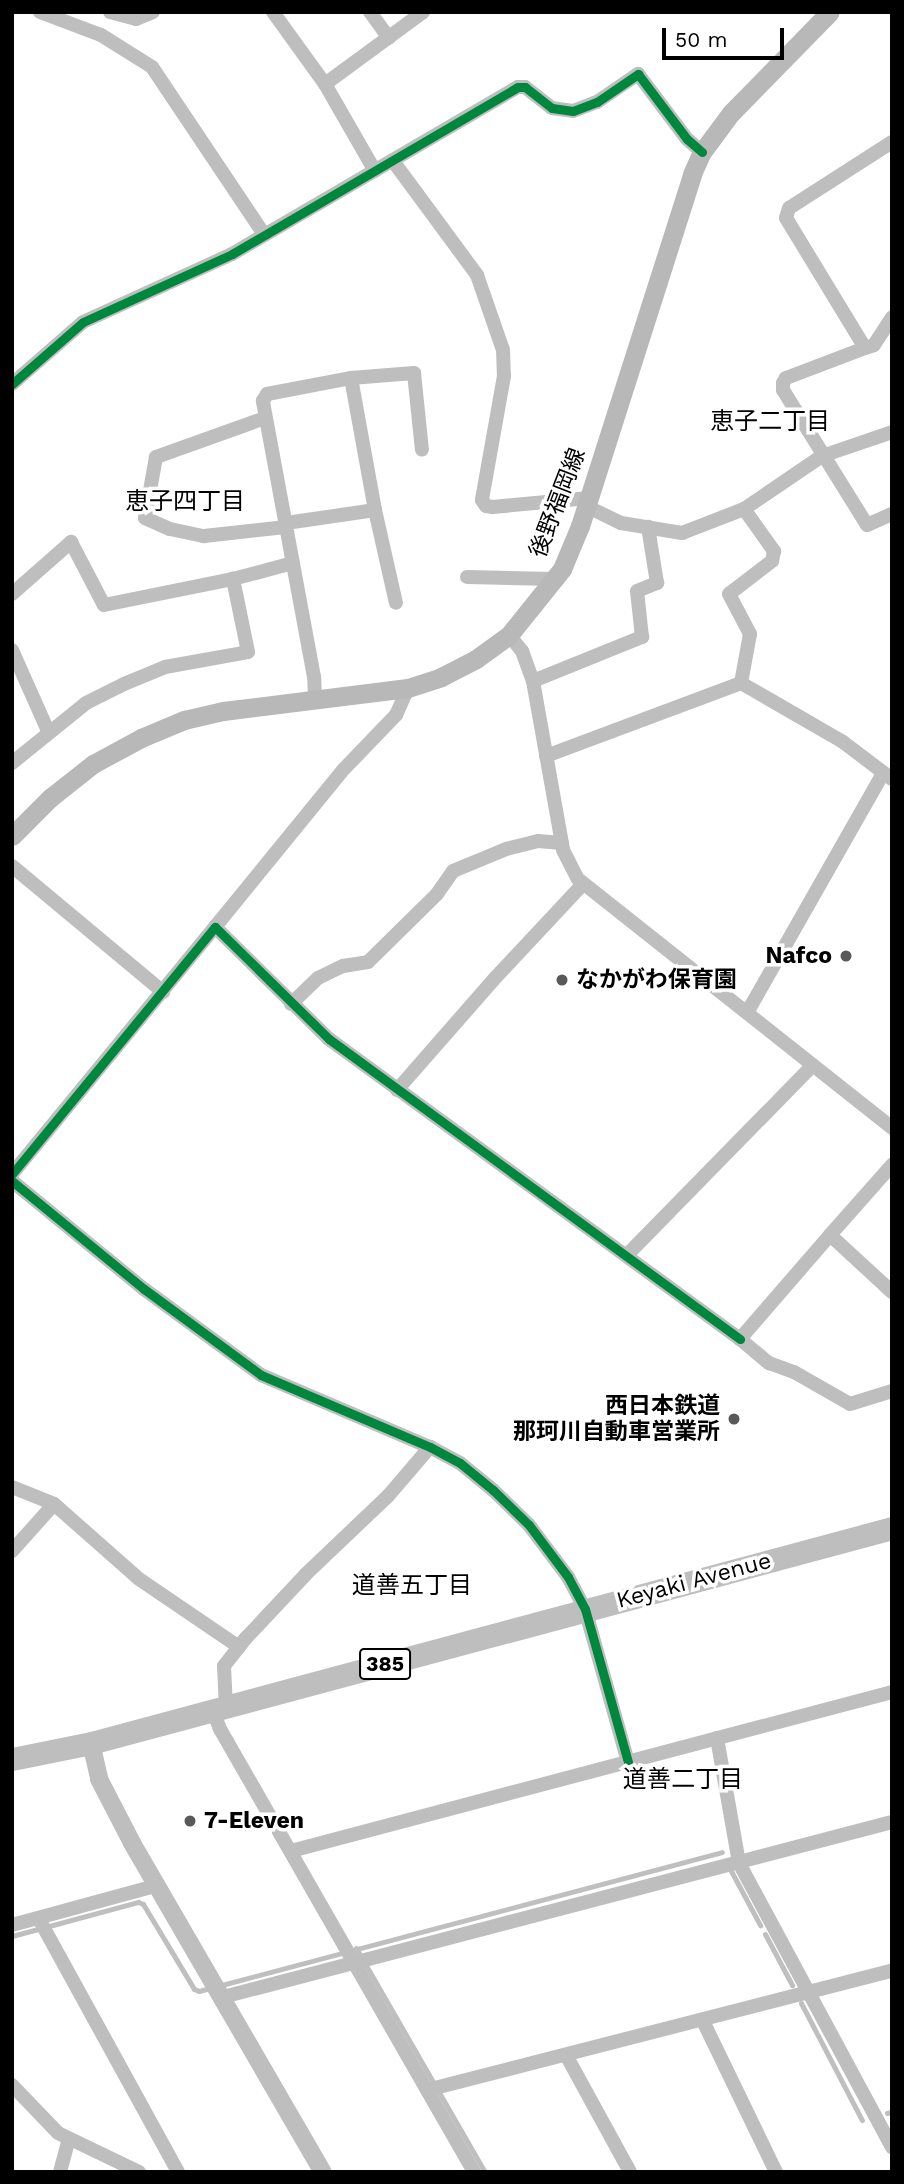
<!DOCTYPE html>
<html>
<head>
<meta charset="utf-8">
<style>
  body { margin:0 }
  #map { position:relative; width:904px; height:2184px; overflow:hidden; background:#fff; font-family:"Work Sans","Noto Sans JP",sans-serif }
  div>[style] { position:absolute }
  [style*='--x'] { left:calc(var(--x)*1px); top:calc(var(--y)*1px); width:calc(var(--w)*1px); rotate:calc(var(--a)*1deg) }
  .stream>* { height:5px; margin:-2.5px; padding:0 2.5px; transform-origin:2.5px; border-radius:2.5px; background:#bfbfbf }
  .minor>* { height:14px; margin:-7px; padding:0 7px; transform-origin:7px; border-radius:7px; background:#bebebe }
  .tertiary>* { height:18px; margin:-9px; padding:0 9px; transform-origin:9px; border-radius:9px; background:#bebebe }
  .secondary>* { height:19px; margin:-9.5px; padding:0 9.5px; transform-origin:9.5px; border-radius:9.5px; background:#b8b8b8 }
  .trunk>* { height:23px; margin:-11.5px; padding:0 11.5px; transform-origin:11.5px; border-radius:11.5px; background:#bebebe }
  .cycleway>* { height:9px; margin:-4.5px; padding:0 4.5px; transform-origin:4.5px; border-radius:4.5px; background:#00873e }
  .dots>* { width:19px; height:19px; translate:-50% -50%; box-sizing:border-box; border:4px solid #fff; border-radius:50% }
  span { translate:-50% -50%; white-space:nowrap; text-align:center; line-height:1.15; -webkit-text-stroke:7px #fff; paint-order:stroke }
  .shield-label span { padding:2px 5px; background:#fff; border:2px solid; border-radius:5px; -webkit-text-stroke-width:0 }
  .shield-label { font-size:21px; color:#000; font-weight:700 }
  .street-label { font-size:23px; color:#000 }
  .poi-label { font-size:23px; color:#000; font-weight:700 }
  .right { translate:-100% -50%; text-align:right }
  .left { translate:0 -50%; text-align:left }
  .neighbourhood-label { font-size:24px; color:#000 }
  .frame { position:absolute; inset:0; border:14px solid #000; pointer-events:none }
  .scale { position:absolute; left:662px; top:28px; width:122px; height:32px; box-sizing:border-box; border:4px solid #000; border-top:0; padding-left:9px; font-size:21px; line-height:24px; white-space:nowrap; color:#000; -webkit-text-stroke:5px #fff; paint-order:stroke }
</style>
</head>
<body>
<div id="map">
  <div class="stream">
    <div style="--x:730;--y:1869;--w:64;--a:61.8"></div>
    <div style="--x:765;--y:1934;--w:58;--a:62.1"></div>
    <div style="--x:12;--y:1936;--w:131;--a:-15.1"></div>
    <div style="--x:138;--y:1902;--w:5;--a:22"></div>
    <div style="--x:143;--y:1904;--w:99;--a:59"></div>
    <div style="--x:194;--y:1989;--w:5;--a:22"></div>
    <div style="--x:199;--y:1991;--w:541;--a:-14.88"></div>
    <div style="--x:356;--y:1948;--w:258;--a:60.1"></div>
    <div style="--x:801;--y:2003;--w:132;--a:62.5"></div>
    <div style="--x:887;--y:2113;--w:5;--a:-11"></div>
  </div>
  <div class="minor">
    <div style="--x:40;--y:12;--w:65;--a:20.7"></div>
    <div style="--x:101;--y:35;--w:60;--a:32.1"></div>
    <div style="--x:152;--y:67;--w:201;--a:56.2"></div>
    <div style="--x:110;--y:12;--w:27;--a:15"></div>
    <div style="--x:136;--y:19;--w:18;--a:-22"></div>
    <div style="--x:273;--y:12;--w:89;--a:54.2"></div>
    <div style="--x:325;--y:84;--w:100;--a:60.1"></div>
    <div style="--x:370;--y:12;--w:32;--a:54"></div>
    <div style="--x:325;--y:84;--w:122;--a:-36.3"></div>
    <div style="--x:892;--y:142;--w:122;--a:147.3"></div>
    <div style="--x:789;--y:208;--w:10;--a:107"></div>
    <div style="--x:786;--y:218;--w:152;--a:58.7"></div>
    <div style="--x:865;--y:348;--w:85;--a:159.2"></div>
    <div style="--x:786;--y:378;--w:6;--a:121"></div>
    <div style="--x:783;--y:383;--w:7;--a:90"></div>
    <div style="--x:783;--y:390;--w:159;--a:58.1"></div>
    <div style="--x:867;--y:525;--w:27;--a:-24"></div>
    <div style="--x:393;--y:161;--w:142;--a:53.6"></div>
    <div style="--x:477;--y:275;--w:79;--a:70.9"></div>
    <div style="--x:503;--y:350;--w:26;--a:88"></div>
    <div style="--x:504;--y:376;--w:126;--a:100.1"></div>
    <div style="--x:482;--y:500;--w:7;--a:56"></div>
    <div style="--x:486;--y:506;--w:7;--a:8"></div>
    <div style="--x:493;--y:507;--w:96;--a:-5.4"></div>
    <div style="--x:865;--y:348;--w:9;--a:-18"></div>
    <div style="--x:874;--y:345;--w:33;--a:-57"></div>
    <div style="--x:351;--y:378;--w:134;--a:79.7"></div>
    <div style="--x:375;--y:510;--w:95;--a:77.3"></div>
    <div style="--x:12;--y:384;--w:94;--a:-41.1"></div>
    <div style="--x:83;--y:322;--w:164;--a:-24.5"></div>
    <div style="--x:232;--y:254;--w:331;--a:-30.3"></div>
    <div style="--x:518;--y:87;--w:7;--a:0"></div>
    <div style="--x:525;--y:87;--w:34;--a:38"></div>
    <div style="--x:552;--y:108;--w:21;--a:8"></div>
    <div style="--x:573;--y:111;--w:26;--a:-21"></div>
    <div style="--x:597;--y:102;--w:50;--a:-34.3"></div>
    <div style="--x:638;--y:74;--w:81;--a:53"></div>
    <div style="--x:687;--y:139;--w:20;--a:41"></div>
    <div style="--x:265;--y:418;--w:116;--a:160.3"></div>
    <div style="--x:156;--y:457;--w:62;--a:100.2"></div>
    <div style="--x:145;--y:518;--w:27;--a:24"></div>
    <div style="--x:170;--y:529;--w:35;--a:12"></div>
    <div style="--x:204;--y:536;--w:82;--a:-6.3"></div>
    <div style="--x:586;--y:506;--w:39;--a:26"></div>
    <div style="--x:621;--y:523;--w:62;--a:9.3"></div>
    <div style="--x:682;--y:533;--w:66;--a:-21.2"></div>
    <div style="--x:744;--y:509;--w:52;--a:54.5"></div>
    <div style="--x:774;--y:551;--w:10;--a:101"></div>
    <div style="--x:772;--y:561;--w:54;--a:142.5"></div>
    <div style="--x:729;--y:594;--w:45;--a:62.3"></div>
    <div style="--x:750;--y:634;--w:50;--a:100.4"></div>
    <div style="--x:744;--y:509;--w:94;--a:-34.2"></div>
    <div style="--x:822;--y:456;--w:74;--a:-18.9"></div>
    <div style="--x:286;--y:523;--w:90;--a:-8.3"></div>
    <div style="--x:467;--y:577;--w:88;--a:1.3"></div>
    <div style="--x:12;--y:594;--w:79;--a:-41.4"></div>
    <div style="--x:71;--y:542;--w:71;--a:62.4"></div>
    <div style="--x:104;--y:605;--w:132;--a:-11.4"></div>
    <div style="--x:233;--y:579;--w:62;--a:-14.9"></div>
    <div style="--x:509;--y:635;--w:21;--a:51"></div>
    <div style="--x:522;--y:651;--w:32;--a:70"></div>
    <div style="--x:533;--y:681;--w:172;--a:79.9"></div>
    <div style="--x:563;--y:850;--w:33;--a:63"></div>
    <div style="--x:578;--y:879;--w:401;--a:38.4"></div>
    <div style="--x:12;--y:650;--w:89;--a:66"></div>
    <div style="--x:533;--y:681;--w:118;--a:-22"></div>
    <div style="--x:642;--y:637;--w:46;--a:-96.2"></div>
    <div style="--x:637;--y:591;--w:22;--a:-22"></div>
    <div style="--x:657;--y:583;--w:57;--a:-99.1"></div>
    <div style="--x:741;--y:683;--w:118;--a:30"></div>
    <div style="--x:843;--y:742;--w:61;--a:37.1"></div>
    <div style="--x:315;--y:700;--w:23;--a:-92"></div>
    <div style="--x:314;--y:677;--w:281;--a:-100.5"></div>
    <div style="--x:263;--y:401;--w:8;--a:-60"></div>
    <div style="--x:267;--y:394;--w:86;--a:-10.8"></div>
    <div style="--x:351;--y:378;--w:63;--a:-4.5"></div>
    <div style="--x:414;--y:373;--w:77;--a:84.1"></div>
    <div style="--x:546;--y:756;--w:208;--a:-20.5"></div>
    <div style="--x:12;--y:763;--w:95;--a:-39"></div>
    <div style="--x:86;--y:703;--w:42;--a:-26.6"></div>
    <div style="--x:124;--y:684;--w:44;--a:-22.5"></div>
    <div style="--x:165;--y:667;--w:84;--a:-10.2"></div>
    <div style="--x:248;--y:652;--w:75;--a:-101.6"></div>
    <div style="--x:12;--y:866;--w:197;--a:39.8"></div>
    <div style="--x:215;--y:927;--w:204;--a:-50.8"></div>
    <div style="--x:344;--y:769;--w:75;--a:-46.1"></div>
    <div style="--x:396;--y:715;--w:30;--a:-66"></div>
    <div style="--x:291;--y:1004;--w:37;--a:-44"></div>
    <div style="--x:318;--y:978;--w:28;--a:-26"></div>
    <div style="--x:343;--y:966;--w:25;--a:-9"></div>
    <div style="--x:368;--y:962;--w:97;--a:-44.6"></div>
    <div style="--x:437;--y:894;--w:28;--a:-55"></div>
    <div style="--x:453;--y:871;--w:57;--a:-22.5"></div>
    <div style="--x:506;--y:849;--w:33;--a:-14"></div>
    <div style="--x:538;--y:841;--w:24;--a:5"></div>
    <div style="--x:748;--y:1011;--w:274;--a:-60.4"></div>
    <div style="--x:397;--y:1090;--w:150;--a:-48.8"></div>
    <div style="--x:496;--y:977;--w:127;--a:-46.9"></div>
    <div style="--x:12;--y:1174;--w:320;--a:-50.6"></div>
    <div style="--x:215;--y:927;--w:160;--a:44.5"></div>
    <div style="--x:329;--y:1039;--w:509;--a:36.13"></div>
    <div style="--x:12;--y:1181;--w:171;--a:39.3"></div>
    <div style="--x:144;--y:1289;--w:145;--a:36.3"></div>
    <div style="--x:261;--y:1375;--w:184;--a:23.1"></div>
    <div style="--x:430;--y:1447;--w:34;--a:28"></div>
    <div style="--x:460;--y:1463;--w:43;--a:39.3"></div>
    <div style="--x:493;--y:1490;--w:50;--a:44.2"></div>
    <div style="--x:529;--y:1525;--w:65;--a:53.1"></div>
    <div style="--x:568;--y:1577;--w:36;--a:62"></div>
    <div style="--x:585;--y:1609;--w:159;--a:74.3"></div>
    <div style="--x:830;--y:1235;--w:94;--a:-48.5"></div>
    <div style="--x:627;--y:1255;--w:264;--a:-45.6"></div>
    <div style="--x:892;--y:1292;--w:84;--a:-137.4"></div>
    <div style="--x:830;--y:1235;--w:138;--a:130.9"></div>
    <div style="--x:740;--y:1339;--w:38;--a:40"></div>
    <div style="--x:769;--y:1363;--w:27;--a:20"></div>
    <div style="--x:794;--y:1372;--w:64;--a:29.7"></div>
    <div style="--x:850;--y:1404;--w:44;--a:-17.2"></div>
    <div style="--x:12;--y:1487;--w:45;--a:22"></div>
    <div style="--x:54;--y:1504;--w:113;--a:41.4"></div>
    <div style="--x:139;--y:1579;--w:121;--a:34.2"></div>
    <div style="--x:12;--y:1551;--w:63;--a:-48.2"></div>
    <div style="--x:226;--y:1707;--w:41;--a:-92.8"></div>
    <div style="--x:224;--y:1666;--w:36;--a:-52"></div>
    <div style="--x:246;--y:1638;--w:88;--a:-46.8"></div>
    <div style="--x:306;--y:1574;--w:113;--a:-43.6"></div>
    <div style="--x:388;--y:1496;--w:65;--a:-49.4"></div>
    <div style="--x:213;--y:1710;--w:20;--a:70"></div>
    <div style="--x:220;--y:1729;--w:511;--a:60.17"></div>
    <div style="--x:717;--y:1738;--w:127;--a:80"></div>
    <div style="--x:739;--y:1863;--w:323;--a:61.7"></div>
    <div style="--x:291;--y:1851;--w:622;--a:-14.82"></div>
    <div style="--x:39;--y:1919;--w:289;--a:61.2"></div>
    <div style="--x:12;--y:1925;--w:151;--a:-15.3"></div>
    <div style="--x:223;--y:1997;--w:692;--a:-14.66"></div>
    <div style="--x:703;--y:2021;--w:168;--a:64.2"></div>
    <div style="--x:566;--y:2055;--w:133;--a:61.3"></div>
    <div style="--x:12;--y:2085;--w:66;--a:46.2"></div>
    <div style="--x:58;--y:2133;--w:90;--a:25.7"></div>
    <div style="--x:427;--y:2090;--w:480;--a:-14.4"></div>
    <div style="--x:60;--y:2172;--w:34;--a:-75"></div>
  </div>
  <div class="tertiary">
    <div style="--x:91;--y:1743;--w:37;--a:77"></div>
    <div style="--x:99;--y:1779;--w:72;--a:62.7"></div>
    <div style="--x:132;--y:1843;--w:380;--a:59.9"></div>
  </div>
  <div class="secondary">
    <div style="--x:12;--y:836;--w:54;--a:-45"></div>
    <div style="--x:50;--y:798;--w:55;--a:-38.3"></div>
    <div style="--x:93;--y:764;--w:55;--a:-28.4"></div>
    <div style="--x:141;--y:738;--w:47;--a:-22.7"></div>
    <div style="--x:184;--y:720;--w:40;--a:-13"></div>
    <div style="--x:223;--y:711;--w:186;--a:-7.1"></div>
    <div style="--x:408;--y:688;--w:35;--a:-18"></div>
    <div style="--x:441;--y:677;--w:39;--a:-27"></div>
    <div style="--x:476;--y:659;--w:41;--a:-36"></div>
    <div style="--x:509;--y:635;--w:85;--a:-51.2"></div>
    <div style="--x:562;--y:569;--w:47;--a:-67.3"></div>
    <div style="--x:580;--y:526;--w:369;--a:-72.3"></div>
    <div style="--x:692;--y:174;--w:24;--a:-66"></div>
    <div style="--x:702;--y:152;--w:49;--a:-53.4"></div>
    <div style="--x:731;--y:113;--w:141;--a:-45.6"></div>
  </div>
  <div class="trunk">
    <div style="--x:12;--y:1759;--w:81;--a:-11.4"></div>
    <div style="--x:91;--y:1743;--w:829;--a:-15.02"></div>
  </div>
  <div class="cycleway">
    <div style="--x:12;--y:384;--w:94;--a:-41.1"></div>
    <div style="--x:83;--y:322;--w:164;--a:-24.5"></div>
    <div style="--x:232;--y:254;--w:331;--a:-30.3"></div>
    <div style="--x:518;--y:87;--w:7;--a:0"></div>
    <div style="--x:525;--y:87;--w:34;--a:38"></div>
    <div style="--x:552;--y:108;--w:21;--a:8"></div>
    <div style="--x:573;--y:111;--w:26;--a:-21"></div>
    <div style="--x:597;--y:102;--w:50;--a:-34.3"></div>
    <div style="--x:638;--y:74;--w:81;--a:53"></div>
    <div style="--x:687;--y:139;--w:20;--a:41"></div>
    <div style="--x:12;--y:1174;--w:320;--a:-50.6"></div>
    <div style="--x:215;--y:927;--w:160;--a:44.5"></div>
    <div style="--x:329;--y:1039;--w:509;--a:36.13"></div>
    <div style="--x:12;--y:1181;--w:171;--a:39.3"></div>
    <div style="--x:144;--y:1289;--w:145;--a:36.3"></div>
    <div style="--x:261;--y:1375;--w:184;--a:23.1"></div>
    <div style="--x:430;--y:1447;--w:34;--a:28"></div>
    <div style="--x:460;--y:1463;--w:43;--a:39.3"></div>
    <div style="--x:493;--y:1490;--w:50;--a:44.2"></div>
    <div style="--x:529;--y:1525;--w:65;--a:53.1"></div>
    <div style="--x:568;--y:1577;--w:36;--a:62"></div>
    <div style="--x:585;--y:1609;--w:159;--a:74.3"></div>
  </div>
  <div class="dots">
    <div style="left:846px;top:956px;background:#595959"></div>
    <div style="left:562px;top:980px;background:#595959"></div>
    <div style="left:734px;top:1419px;background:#595959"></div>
    <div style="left:190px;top:1821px;background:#595959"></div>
  </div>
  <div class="shield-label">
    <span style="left:385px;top:1664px">385</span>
  </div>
  <div class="street-label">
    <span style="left:558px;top:503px;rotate:-69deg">後野福岡線</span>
    <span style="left:694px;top:1581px;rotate:-15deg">Keyaki Avenue</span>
  </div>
  <div class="poi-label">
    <span class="right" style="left:832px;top:956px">Nafco</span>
    <span class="left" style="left:576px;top:980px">なかがわ保育園</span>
    <span class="right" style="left:720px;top:1419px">西日本鉄道<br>那珂川自動車営業所</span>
    <span class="left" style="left:204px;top:1821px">7-Eleven</span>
  </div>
  <div class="neighbourhood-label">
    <span style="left:770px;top:422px">恵子二丁目</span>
    <span style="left:185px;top:502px">恵子四丁目</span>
    <span style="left:412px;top:1586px">道善五丁目</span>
    <span style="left:683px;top:1780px">道善二丁目</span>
  </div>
  <div class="frame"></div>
  <div class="scale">50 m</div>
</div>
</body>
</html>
